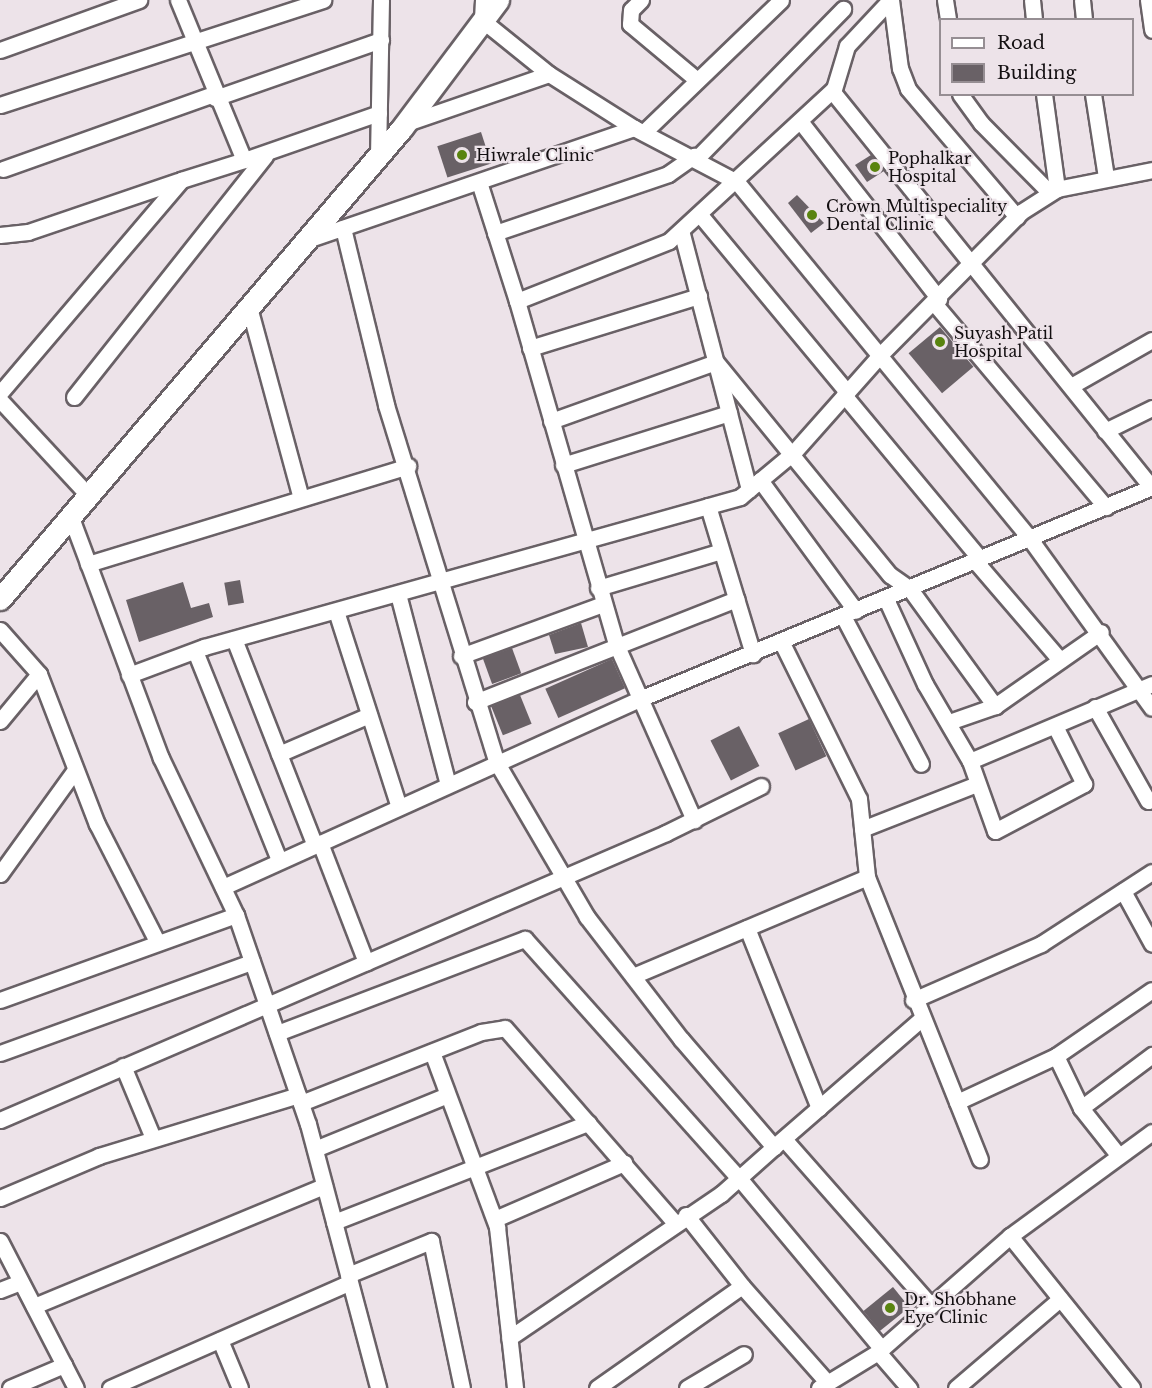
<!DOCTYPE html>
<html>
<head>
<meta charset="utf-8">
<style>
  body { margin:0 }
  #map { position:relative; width:1152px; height:1388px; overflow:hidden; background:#ede3e9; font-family:"Libre Baskerville",serif }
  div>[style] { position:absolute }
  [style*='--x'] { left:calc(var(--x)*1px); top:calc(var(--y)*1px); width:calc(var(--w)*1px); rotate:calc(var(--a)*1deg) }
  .building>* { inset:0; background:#696166; transform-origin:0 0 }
  .roads { filter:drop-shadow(2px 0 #696166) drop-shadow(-2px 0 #696166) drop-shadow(0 2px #696166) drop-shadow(0 -2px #696166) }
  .street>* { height:15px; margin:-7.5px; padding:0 7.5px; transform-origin:7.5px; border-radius:7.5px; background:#fff }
  .secondary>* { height:21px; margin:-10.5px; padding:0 10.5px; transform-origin:10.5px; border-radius:10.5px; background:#fff }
  .dots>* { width:16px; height:16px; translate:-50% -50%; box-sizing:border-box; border:3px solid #ede3e9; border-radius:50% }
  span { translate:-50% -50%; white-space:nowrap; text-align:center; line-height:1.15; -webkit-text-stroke:4.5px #ede3e9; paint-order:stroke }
  .poi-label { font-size:16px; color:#130f11 }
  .left { translate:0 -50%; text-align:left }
  .legend { position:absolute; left:939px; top:18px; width:195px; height:78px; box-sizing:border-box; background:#ede3e9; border:2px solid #968e93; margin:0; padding:8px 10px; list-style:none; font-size:18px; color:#130f11 }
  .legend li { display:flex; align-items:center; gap:12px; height:30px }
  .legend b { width:30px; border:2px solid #968e93 }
</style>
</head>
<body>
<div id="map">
  <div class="building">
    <div style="left:481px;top:132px;width:33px;height:46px;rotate:72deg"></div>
    <div style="clip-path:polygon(871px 155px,884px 171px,867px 182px,855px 165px)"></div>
    <div style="clip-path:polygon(797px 195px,824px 223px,811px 233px,788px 203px)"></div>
    <div style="left:940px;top:327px;width:52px;height:41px;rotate:50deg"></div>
    <div style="left:240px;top:580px;width:23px;height:16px;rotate:80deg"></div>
    <div style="clip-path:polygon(183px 582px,191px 608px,209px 603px,213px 617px,139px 642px,126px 600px)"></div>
    <div style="clip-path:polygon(581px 623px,588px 647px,555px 654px,549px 635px)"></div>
    <div style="left:512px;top:648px;width:27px;height:31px;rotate:70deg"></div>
    <div style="left:612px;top:659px;width:32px;height:73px;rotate:66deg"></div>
    <div style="left:520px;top:695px;width:31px;height:31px;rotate:68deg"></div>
    <div style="left:809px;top:719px;width:41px;height:34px;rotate:65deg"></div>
    <div style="left:739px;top:726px;width:45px;height:32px;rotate:63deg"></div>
    <div style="left:893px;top:1287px;width:26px;height:38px;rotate:51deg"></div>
  </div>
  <div class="roads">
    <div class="street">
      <div style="--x:178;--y:0;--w:173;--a:67.6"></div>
      <div style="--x:244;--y:160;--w:143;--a:-19.2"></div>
      <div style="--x:483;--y:0;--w:20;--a:93"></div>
      <div style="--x:482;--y:20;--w:86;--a:38.9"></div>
      <div style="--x:549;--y:74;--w:101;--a:32.4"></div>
      <div style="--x:634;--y:128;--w:116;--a:27.7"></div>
      <div style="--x:737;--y:182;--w:462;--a:50.6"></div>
      <div style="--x:1030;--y:539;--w:208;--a:54.2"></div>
      <div style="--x:641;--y:0;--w:14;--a:135"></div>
      <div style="--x:631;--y:10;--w:14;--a:94"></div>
      <div style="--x:630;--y:24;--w:87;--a:39.9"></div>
      <div style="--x:891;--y:0;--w:69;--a:82.5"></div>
      <div style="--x:900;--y:68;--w:22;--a:69"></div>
      <div style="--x:908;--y:89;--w:168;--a:49.6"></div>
      <div style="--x:945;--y:0;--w:20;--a:81"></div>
      <div style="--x:1032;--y:0;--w:20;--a:84"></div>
      <div style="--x:1082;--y:0;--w:20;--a:84"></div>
      <div style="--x:1148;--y:0;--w:30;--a:82"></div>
      <div style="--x:0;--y:50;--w:148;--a:-19.8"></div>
      <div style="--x:832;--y:91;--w:510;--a:51.13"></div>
      <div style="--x:960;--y:94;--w:36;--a:54"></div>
      <div style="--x:981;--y:123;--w:97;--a:45.4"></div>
      <div style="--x:1044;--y:94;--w:96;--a:82.2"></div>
      <div style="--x:1093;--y:94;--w:84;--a:81.1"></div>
      <div style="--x:215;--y:98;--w:176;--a:-19.3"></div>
      <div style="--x:0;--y:105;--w:340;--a:-18"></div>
      <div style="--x:800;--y:121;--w:226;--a:52"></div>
      <div style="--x:404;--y:124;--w:153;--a:-19"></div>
      <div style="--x:644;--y:132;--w:190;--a:-43.9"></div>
      <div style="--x:378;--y:156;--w:156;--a:-88.9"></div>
      <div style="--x:697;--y:158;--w:209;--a:-45.6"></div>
      <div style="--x:3;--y:169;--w:224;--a:-19.6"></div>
      <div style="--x:479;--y:182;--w:125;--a:72.3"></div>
      <div style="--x:517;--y:301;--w:163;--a:-21.5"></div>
      <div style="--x:669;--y:241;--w:224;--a:-42.7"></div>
      <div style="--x:834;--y:89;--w:45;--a:-73.2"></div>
      <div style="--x:847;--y:46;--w:63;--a:-46.9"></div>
      <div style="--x:701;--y:216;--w:229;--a:50.3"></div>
      <div style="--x:343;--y:228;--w:182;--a:76.3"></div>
      <div style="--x:386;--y:405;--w:375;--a:72.8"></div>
      <div style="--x:497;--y:763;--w:178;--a:59.7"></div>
      <div style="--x:587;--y:917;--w:154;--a:52.4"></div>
      <div style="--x:681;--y:1039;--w:143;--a:49.3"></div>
      <div style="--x:774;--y:1147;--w:71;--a:138.4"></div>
      <div style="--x:721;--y:1194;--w:256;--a:145.8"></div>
      <div style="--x:495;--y:233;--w:183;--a:-18.8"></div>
      <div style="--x:668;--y:174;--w:32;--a:-35"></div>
      <div style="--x:682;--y:234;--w:264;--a:75.3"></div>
      <div style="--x:0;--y:235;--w:28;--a:-6"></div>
      <div style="--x:28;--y:232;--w:158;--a:-18.8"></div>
      <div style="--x:307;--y:240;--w:346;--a:-18.9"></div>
      <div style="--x:517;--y:301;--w:357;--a:73.9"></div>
      <div style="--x:616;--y:644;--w:193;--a:66.1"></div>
      <div style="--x:934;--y:303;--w:267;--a:49.9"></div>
      <div style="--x:249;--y:307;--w:198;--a:74.8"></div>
      <div style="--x:530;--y:348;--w:177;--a:-17.1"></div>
      <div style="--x:1071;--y:386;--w:93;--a:-29.6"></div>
      <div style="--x:0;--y:393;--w:280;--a:-49.6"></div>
      <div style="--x:181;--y:180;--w:66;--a:-17.6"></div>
      <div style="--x:844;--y:395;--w:214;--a:50.3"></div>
      <div style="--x:74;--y:397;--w:308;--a:-51.6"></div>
      <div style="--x:0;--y:400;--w:128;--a:47.2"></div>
      <div style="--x:551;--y:421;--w:175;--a:-19.7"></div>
      <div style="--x:716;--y:362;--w:275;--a:50.8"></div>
      <div style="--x:890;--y:575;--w:24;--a:35"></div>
      <div style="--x:910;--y:589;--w:145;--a:54"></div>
      <div style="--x:1105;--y:431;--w:52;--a:-26.1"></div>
      <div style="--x:563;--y:465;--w:174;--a:-17.4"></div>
      <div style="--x:760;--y:480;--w:162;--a:53.8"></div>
      <div style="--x:708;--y:506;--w:155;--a:73.1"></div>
      <div style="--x:70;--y:515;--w:259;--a:69.5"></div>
      <div style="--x:161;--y:758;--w:174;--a:64.5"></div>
      <div style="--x:236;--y:915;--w:221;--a:71"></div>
      <div style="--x:308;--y:1124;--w:273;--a:75.1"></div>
      <div style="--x:976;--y:562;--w:129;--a:49.4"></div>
      <div style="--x:88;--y:564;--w:335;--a:-17"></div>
      <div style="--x:598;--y:588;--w:128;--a:-16.7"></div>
      <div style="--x:398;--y:594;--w:197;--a:75.3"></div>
      <div style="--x:886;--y:599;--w:94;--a:65.4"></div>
      <div style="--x:925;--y:684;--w:89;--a:59.7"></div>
      <div style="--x:970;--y:761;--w:74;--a:70.3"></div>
      <div style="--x:995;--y:831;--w:101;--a:-27.8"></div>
      <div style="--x:1084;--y:784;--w:65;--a:-116.6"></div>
      <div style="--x:336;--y:611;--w:206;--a:72.2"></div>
      <div style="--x:843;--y:616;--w:167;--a:62.2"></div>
      <div style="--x:0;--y:630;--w:59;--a:48.4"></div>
      <div style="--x:39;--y:674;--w:61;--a:129.7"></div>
      <div style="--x:234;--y:639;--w:219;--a:68.6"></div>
      <div style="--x:782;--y:643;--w:174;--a:63.7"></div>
      <div style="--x:859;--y:799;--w:78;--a:84.1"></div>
      <div style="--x:867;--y:877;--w:304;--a:68.2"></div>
      <div style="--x:195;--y:651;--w:225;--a:68.1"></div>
      <div style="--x:461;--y:656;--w:151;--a:-20.1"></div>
      <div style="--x:39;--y:674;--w:161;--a:68.9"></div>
      <div style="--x:97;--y:824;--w:131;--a:62.9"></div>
      <div style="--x:129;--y:675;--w:80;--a:-20.5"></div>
      <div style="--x:204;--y:647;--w:557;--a:-15.63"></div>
      <div style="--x:740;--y:497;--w:70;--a:-39.8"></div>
      <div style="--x:794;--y:452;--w:130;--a:-48.4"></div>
      <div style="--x:880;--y:355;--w:201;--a:-45.4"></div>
      <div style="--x:1021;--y:212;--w:43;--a:-32.6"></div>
      <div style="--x:1057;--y:189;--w:97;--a:-11.3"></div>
      <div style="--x:475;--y:702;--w:281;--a:-21.5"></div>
      <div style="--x:1095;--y:707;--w:108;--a:60.6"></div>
      <div style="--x:949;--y:722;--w:49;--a:-19.2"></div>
      <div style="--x:995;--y:706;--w:129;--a:-34.9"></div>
      <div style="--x:279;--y:754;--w:98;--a:-23.4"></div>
      <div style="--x:970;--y:761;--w:198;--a:-22.9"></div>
      <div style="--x:862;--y:829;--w:123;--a:-21.4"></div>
      <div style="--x:320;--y:843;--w:128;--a:68.9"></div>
      <div style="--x:0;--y:874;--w:128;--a:-54.2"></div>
      <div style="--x:223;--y:887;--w:454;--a:-24.3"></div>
      <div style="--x:637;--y:700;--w:557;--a:-22.47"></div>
      <div style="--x:1123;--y:891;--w:60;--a:61.3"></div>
      <div style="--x:747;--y:928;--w:194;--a:68.2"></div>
      <div style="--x:633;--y:976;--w:254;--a:-22.9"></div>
      <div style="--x:0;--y:1000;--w:251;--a:-19.8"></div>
      <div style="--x:913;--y:1000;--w:140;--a:-23.6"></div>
      <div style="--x:1041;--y:944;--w:132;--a:-33"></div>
      <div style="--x:277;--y:1033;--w:265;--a:-20.8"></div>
      <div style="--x:525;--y:939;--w:321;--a:48.2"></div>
      <div style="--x:739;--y:1178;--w:223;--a:50.1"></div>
      <div style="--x:432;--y:1052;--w:187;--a:69.6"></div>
      <div style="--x:497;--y:1227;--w:162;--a:83.6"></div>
      <div style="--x:0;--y:1053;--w:268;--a:-19.9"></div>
      <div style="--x:1056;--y:1056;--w:58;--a:64.3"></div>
      <div style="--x:1081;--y:1108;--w:61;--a:51.6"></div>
      <div style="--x:123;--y:1066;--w:78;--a:67.4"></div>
      <div style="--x:957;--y:1102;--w:109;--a:-24.9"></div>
      <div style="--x:1056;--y:1056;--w:116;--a:-34.5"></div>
      <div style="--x:301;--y:1103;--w:193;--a:-21.5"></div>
      <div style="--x:481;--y:1032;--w:24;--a:-9"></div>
      <div style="--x:505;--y:1028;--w:257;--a:48.9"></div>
      <div style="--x:1081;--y:1108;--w:89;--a:-36.7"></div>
      <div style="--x:0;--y:1120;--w:725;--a:-23.31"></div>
      <div style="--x:666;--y:833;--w:106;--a:-26.3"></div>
      <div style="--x:784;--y:1139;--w:222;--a:48.6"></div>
      <div style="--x:776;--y:1145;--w:192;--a:-41"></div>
      <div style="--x:315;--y:1149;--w:143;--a:-22.2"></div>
      <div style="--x:0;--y:1198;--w:108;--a:-23"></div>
      <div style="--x:99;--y:1156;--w:208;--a:-17"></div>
      <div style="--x:686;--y:1215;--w:90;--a:51.7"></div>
      <div style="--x:495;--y:1219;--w:141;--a:-23.5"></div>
      <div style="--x:334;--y:1222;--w:273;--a:-21.3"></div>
      <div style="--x:1010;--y:1236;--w:195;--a:51.2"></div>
      <div style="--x:0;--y:1241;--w:165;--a:62.7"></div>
      <div style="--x:348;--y:1275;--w:90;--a:-22.3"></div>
      <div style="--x:431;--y:1241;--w:150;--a:78.1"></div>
      <div style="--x:0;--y:1290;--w:22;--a:-21"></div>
      <div style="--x:34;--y:1306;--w:314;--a:-22.5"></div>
      <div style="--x:220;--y:1340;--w:52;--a:67.4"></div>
      <div style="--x:878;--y:1352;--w:48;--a:49.3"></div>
      <div style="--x:10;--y:1388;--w:59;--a:-23.1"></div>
      <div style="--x:110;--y:1388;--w:262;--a:-23.8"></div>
      <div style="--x:597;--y:1388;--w:177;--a:-35.1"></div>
      <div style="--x:742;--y:1286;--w:128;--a:48.5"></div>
      <div style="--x:687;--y:1388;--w:66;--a:-30.8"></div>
      <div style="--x:819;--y:1388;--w:69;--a:-31.4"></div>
      <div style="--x:878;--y:1352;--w:176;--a:-41.3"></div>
      <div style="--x:1010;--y:1236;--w:176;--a:-36.2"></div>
      <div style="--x:956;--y:1388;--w:137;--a:-40.6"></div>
    </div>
    <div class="secondary">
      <div style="--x:0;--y:599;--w:619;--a:-49.52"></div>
      <div style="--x:402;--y:128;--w:160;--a:-53.1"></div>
    </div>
  </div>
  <div class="dots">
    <div style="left:462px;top:155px;background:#59840f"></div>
    <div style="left:875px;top:167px;background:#59840f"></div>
    <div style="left:812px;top:215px;background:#59840f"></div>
    <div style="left:940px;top:342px;background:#59840f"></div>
    <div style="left:890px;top:1308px;background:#59840f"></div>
  </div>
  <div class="poi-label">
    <span class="left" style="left:476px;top:155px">Hiwrale Clinic</span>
    <span class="left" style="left:888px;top:167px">Pophalkar<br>Hospital</span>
    <span class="left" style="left:826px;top:215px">Crown Multispeciality<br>Dental Clinic</span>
    <span class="left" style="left:954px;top:342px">Suyash Patil<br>Hospital</span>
    <span class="left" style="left:904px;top:1308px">Dr. Shobhane<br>Eye Clinic</span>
  </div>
  <ul class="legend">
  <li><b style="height:8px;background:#fff"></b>Road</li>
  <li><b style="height:16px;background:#696166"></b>Building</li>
  </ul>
</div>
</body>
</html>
